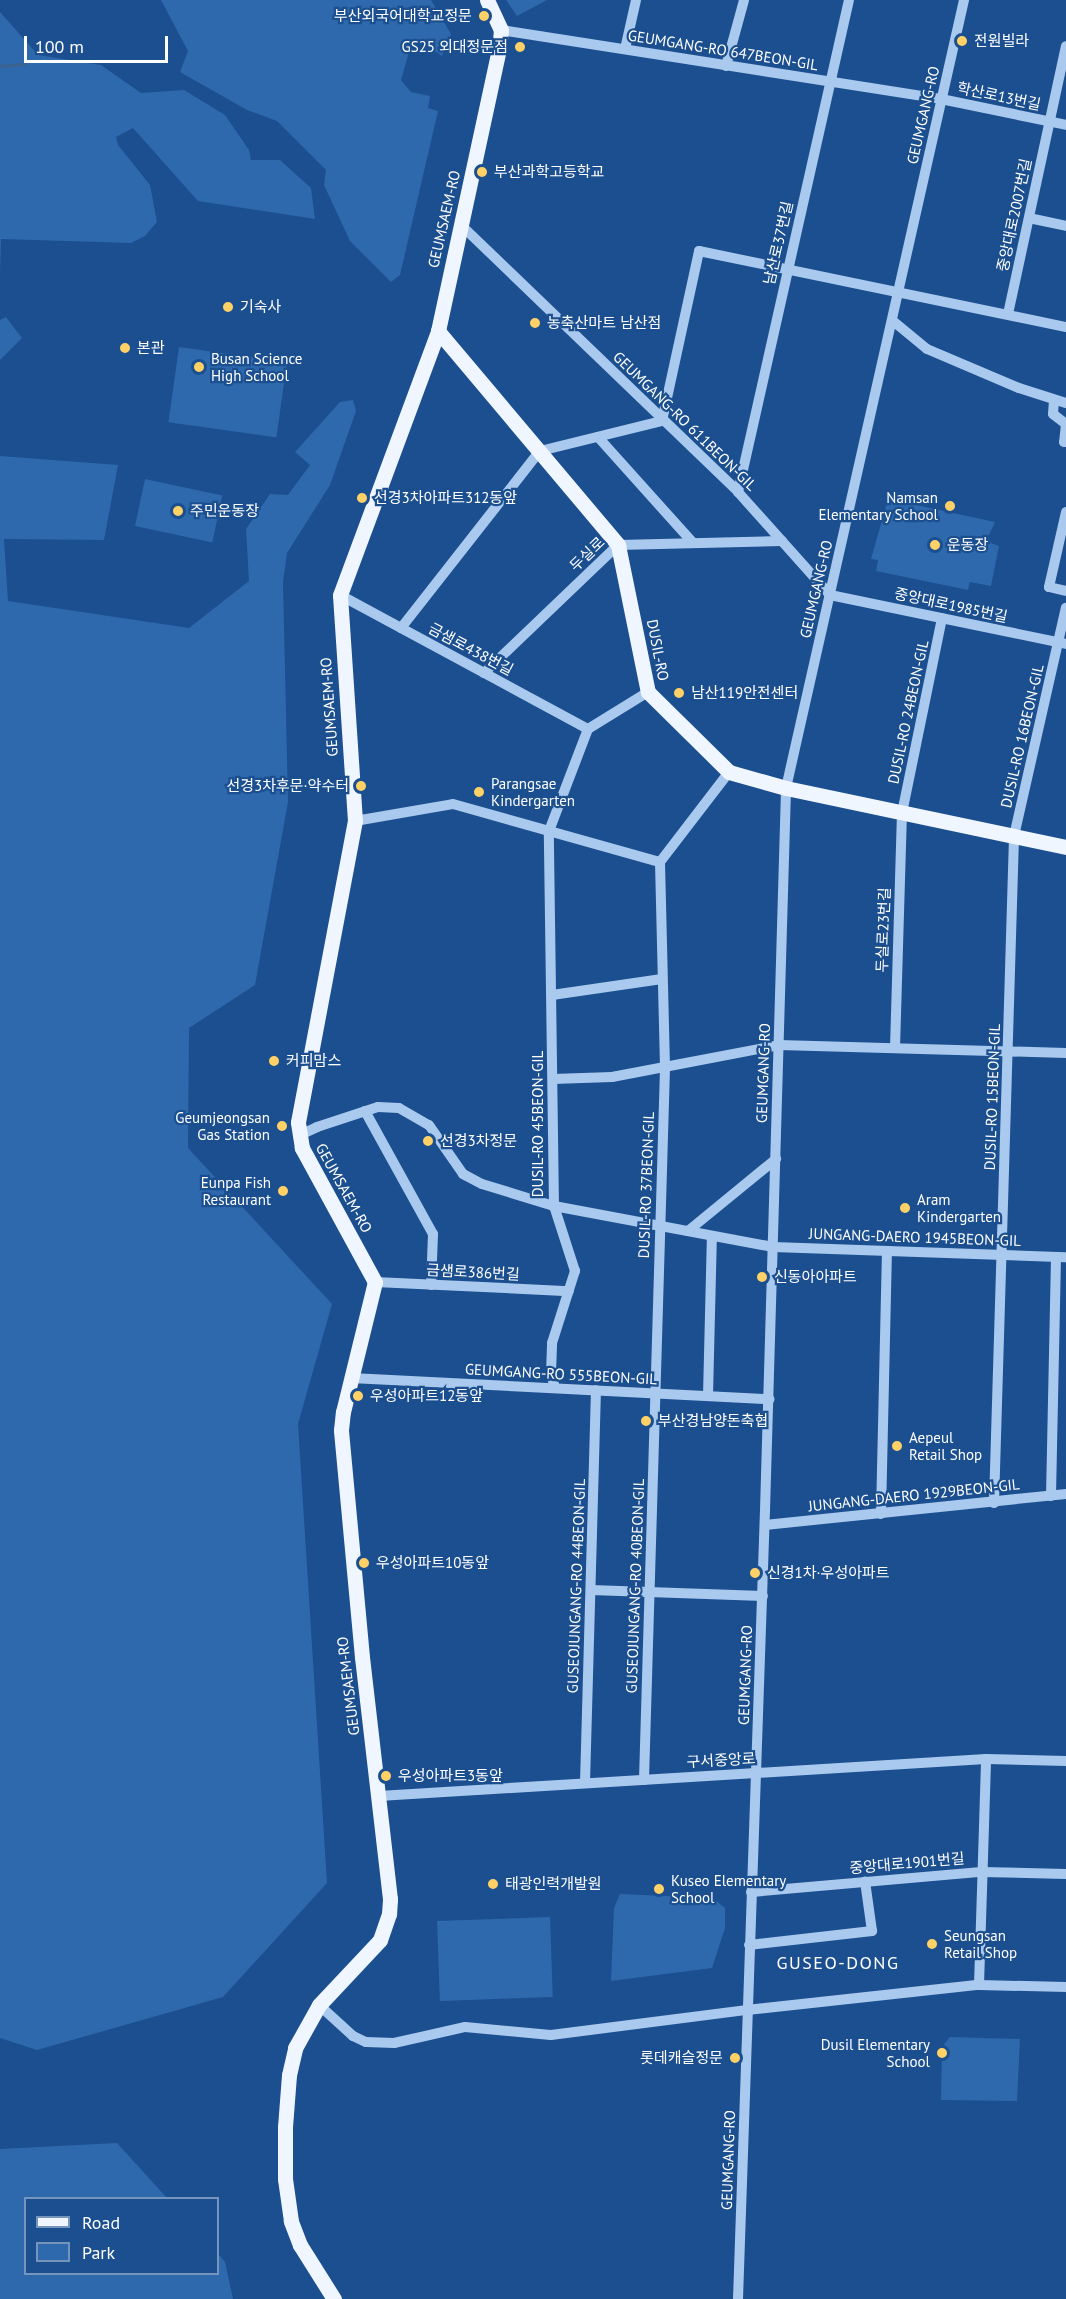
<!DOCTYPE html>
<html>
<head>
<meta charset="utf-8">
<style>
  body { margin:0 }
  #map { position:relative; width:1066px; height:2299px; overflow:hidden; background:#1b4f8f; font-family:"PT Sans","Noto Sans KR",sans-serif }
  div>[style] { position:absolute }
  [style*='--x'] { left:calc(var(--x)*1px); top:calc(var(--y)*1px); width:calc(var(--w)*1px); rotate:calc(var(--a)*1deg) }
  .green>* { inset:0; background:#2e69ad; transform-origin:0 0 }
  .stream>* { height:3px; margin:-1.5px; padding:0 1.5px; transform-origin:1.5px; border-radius:1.5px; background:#3c6290 }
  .minor>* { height:10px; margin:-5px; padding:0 5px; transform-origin:5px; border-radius:5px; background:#a9c9ee }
  .major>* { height:15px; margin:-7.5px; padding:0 7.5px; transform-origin:7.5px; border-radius:7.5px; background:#f0f6ff }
  .dots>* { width:16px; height:16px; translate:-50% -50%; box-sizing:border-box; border:3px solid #1b4f8f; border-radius:50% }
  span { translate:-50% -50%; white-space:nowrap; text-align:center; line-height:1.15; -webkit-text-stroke:4.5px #1b4f8f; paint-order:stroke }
  .poi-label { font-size:15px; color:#fff }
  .right { translate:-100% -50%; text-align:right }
  .left { translate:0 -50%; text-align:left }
  .street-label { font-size:15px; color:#fff }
  .quarter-label { font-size:18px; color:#fff; letter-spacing:1.5px }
  .legend { position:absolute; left:24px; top:2197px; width:195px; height:78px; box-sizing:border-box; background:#1b4f8f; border:2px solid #7695bc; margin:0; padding:8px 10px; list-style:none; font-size:18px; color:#fff }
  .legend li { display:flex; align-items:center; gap:12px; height:30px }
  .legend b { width:30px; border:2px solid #7695bc }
  .scale { position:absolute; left:24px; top:36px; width:144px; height:27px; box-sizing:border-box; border:3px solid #fff; border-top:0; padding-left:8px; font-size:18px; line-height:21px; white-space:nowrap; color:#fff; -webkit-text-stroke:4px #1b4f8f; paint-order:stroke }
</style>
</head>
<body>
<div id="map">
  <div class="green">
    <div style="clip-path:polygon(161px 0,431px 0,451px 34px,442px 56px,421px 42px,410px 49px,401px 80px,411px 92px,430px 96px,428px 108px,438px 111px,400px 275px,391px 282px,350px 241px,324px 185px,326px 170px,277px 121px,247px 110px,180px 72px,188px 51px)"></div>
    <div style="clip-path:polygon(506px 0,547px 0,517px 16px)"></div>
    <div style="clip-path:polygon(0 12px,38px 55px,101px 65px,141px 93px,184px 90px,225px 115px,249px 150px,251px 160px,280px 160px,311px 188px,315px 219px,198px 201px,133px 128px,116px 137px,118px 145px,150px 185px,157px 222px,145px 236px,131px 243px,1px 239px,0 272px)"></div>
    <div style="clip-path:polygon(6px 317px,22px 338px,0 360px,0 320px)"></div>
    <div style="left:179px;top:347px;width:109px;height:76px;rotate:8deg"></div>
    <div style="clip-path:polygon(353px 400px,356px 411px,330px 485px,287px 553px,283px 582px,288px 802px,255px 985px,189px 1028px,188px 1148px,332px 1304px,298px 1424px,327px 1883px,223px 1997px,37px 2050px,0 2038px,0 456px,118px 465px,104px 540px,4px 539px,8px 601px,189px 628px,249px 581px,246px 529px,270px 494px,288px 495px,310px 465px,295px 452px,340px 402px)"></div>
    <div style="left:145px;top:479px;width:79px;height:48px;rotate:12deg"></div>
    <div style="clip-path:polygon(888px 499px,995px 522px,988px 537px,991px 543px,999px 546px,991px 586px,970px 582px,968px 590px,876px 571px,878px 560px,871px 559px)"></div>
    <div style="clip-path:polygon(620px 1894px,713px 1898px,725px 1908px,725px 1928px,712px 1968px,611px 1981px,614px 1908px)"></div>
    <div style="left:550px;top:1917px;width:80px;height:113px;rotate:88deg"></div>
    <div style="clip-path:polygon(950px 2037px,1020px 2039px,1017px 2101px,941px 2100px,942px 2047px)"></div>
    <div style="clip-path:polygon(117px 2143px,167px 2198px,26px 2198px,26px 2274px,218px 2274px,218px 2254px,225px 2262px,233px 2299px,0 2299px,0 2149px)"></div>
  </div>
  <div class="stream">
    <div style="--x:0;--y:66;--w:25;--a:-5"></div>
  </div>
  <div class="minor">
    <div style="--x:501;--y:30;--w:445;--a:8.9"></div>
    <div style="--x:941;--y:99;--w:128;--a:11.7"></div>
    <div style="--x:625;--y:49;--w:50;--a:-77.3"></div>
    <div style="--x:726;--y:66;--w:68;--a:-74.7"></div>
    <div style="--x:1029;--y:218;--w:38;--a:12"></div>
    <div style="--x:461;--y:225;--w:385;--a:43.9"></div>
    <div style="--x:738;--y:492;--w:138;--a:48.2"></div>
    <div style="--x:830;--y:595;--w:241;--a:11.7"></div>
    <div style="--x:1008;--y:314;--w:274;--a:-77.8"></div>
    <div style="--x:893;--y:321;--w:44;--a:39.5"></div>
    <div style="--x:927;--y:349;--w:100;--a:23"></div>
    <div style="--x:1019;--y:388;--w:49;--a:17.7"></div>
    <div style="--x:1054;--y:400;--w:14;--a:94"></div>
    <div style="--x:1053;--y:414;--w:16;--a:38"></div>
    <div style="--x:1066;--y:424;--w:18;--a:96"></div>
    <div style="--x:1064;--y:442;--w:2;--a:0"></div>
    <div style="--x:598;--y:437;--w:142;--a:48.1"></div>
    <div style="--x:738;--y:492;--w:504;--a:-77.29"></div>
    <div style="--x:1066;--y:512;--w:77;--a:102.8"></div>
    <div style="--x:1049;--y:587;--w:17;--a:13"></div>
    <div style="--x:340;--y:595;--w:282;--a:28.4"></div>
    <div style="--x:401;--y:628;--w:225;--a:-51.9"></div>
    <div style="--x:540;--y:451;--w:126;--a:-13.8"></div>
    <div style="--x:662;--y:421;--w:174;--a:-77.7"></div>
    <div style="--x:699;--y:251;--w:375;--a:11.7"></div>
    <div style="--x:484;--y:673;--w:185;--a:-43.7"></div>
    <div style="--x:618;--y:545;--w:164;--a:-1.4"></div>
    <div style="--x:355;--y:821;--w:99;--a:-9.8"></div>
    <div style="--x:453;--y:804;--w:215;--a:15.7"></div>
    <div style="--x:552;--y:995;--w:111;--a:-8.3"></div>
    <div style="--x:895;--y:1048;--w:235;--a:-88.3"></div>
    <div style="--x:902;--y:813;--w:199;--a:-78.4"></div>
    <div style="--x:553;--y:1079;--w:59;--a:-1.9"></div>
    <div style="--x:612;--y:1077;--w:170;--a:-10.8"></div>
    <div style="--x:779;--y:1045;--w:287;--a:1.6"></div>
    <div style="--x:365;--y:1111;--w:141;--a:61.1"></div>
    <div style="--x:433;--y:1234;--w:51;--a:92.2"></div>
    <div style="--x:298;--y:1136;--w:21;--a:-25"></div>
    <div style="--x:317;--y:1127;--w:64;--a:-18.2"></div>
    <div style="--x:378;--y:1107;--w:21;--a:3"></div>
    <div style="--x:399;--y:1108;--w:34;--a:30"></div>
    <div style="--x:429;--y:1125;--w:60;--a:55.2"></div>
    <div style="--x:463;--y:1174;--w:21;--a:28"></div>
    <div style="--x:482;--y:1184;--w:75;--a:17"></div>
    <div style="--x:554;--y:1206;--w:223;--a:10.6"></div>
    <div style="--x:773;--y:1247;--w:293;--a:2"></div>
    <div style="--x:688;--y:1231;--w:114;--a:-39.3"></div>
    <div style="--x:375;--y:1282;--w:194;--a:2.7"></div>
    <div style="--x:351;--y:1378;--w:419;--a:2.9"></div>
    <div style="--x:555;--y:1388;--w:15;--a:-106"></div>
    <div style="--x:551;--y:1374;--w:31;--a:-88"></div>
    <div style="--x:552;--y:1343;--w:76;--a:-72.3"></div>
    <div style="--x:575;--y:1271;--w:68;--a:-107.9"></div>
    <div style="--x:554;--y:1206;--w:375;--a:-90.8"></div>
    <div style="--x:549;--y:831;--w:109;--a:-69.1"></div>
    <div style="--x:588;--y:729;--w:70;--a:-31.7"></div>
    <div style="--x:708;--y:1396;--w:160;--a:-88.6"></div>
    <div style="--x:1051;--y:1496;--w:239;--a:-88.8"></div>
    <div style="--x:994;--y:1503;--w:667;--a:-88.28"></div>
    <div style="--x:1014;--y:836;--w:234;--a:-77.2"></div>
    <div style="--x:881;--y:1514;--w:263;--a:-88.7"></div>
    <div style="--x:765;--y:1525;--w:303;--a:-5.9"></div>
    <div style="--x:591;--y:1590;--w:172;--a:2"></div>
    <div style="--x:644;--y:1780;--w:713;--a:-88.31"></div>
    <div style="--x:665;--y:1067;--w:205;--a:-91.4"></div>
    <div style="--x:660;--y:862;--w:113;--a:-52.5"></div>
    <div style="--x:585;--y:1783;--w:393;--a:-88.4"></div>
    <div style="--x:379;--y:1796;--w:608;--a:-3.49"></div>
    <div style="--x:986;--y:1759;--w:80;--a:1.4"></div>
    <div style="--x:751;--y:1892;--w:231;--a:-5"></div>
    <div style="--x:981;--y:1872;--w:85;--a:1.3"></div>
    <div style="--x:749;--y:1945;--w:124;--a:-6.5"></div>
    <div style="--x:872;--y:1931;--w:50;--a:-98"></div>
    <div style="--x:979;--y:1985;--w:226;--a:-88.2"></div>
    <div style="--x:319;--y:2005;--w:46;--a:42.4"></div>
    <div style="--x:353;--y:2036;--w:14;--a:25"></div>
    <div style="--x:366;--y:2042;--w:28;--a:2"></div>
    <div style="--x:394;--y:2043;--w:73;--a:-12.7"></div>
    <div style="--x:465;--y:2027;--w:86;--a:5.3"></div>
    <div style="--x:551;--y:2035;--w:198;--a:-7.3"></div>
    <div style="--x:747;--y:2010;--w:233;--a:-6.2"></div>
    <div style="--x:979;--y:1985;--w:87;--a:1.3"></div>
    <div style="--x:738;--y:2299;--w:789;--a:-88.04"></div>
    <div style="--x:765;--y:1510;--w:722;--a:-88.33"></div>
    <div style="--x:786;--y:788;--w:808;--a:-77.27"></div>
  </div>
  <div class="major">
    <div style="--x:438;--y:331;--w:280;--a:49.9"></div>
    <div style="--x:618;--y:545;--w:150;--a:78.5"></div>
    <div style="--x:648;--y:692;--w:114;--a:44.6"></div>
    <div style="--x:729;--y:772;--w:59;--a:15.7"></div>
    <div style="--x:786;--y:788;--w:286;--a:11.9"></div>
    <div style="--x:334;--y:2299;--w:64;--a:-122.2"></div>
    <div style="--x:300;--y:2245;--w:26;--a:-111"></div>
    <div style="--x:291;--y:2221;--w:42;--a:-98.1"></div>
    <div style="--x:285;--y:2179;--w:52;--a:-90"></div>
    <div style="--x:285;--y:2127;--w:52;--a:-85.6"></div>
    <div style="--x:289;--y:2075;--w:28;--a:-77"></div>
    <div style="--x:295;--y:2048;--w:49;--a:-60.8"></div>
    <div style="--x:319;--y:2005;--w:89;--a:-46.8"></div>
    <div style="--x:380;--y:1940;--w:28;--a:-71"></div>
    <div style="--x:389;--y:1914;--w:15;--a:-86"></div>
    <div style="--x:390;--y:1899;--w:244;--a:-96.6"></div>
    <div style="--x:362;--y:1657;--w:228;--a:-95.3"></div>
    <div style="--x:341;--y:1430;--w:18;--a:-84"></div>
    <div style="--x:343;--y:1412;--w:134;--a:-76.2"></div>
    <div style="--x:375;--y:1282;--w:153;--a:-118.6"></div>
    <div style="--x:302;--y:1148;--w:26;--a:-99"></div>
    <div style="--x:298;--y:1122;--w:306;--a:-79.3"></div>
    <div style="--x:355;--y:821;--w:226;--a:-93.8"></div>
    <div style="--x:340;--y:595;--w:282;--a:-69.6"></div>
    <div style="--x:438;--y:331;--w:289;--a:-77.8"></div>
    <div style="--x:499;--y:49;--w:19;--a:-84"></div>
    <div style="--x:501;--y:30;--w:33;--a:-115"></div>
  </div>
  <div class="dots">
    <div style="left:484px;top:16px;background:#ffd166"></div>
    <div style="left:962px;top:41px;background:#ffd166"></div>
    <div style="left:520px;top:47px;background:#ffd166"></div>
    <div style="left:482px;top:172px;background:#ffd166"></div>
    <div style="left:228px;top:307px;background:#ffd166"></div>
    <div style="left:535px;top:323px;background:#ffd166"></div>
    <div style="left:125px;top:348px;background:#ffd166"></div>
    <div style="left:199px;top:367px;background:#ffd166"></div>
    <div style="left:362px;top:498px;background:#ffd166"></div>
    <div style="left:950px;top:506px;background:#ffd166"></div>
    <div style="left:178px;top:511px;background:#ffd166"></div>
    <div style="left:935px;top:545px;background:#ffd166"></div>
    <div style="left:679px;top:693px;background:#ffd166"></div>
    <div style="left:361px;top:786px;background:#ffd166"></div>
    <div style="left:479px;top:792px;background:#ffd166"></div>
    <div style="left:274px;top:1061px;background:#ffd166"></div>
    <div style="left:282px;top:1126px;background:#ffd166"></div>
    <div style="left:428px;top:1141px;background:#ffd166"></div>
    <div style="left:283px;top:1191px;background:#ffd166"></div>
    <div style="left:905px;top:1208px;background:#ffd166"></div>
    <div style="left:762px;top:1277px;background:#ffd166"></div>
    <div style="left:358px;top:1396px;background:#ffd166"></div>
    <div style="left:646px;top:1421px;background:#ffd166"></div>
    <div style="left:897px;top:1446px;background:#ffd166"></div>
    <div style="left:364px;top:1563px;background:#ffd166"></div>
    <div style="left:755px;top:1573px;background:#ffd166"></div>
    <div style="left:386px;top:1776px;background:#ffd166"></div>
    <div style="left:493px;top:1884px;background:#ffd166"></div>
    <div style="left:659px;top:1889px;background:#ffd166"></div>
    <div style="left:932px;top:1944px;background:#ffd166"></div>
    <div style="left:942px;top:2053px;background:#ffd166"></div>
    <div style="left:735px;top:2058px;background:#ffd166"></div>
  </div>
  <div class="poi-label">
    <span class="right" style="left:472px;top:16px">부산외국어대학교정문</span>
    <span class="left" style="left:974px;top:41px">전원빌라</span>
    <span class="right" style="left:508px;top:47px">GS25 외대정문점</span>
    <span class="left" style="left:494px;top:172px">부산과학고등학교</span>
    <span class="left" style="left:240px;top:307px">기숙사</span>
    <span class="left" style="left:547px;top:323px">농축산마트 남산점</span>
    <span class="left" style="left:137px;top:348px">본관</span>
    <span class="left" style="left:211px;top:367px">Busan Science<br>High School</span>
    <span class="right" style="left:938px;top:506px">Namsan<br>Elementary School</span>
    <span class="left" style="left:374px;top:498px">선경3차아파트312동앞</span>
    <span class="left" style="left:190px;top:511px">주민운동장</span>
    <span class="left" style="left:947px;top:545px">운동장</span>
    <span class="left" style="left:691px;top:693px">남산119안전센터</span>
    <span class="left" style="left:491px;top:792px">Parangsae<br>Kindergarten</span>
    <span class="right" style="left:349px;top:786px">선경3차후문·약수터</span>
    <span class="left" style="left:286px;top:1061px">커피맘스</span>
    <span class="right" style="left:270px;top:1126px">Geumjeongsan<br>Gas Station</span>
    <span class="left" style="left:440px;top:1141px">선경3차정문</span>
    <span class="right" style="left:271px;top:1191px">Eunpa Fish<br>Restaurant</span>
    <span class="left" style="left:917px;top:1208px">Aram<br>Kindergarten</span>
    <span class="left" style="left:774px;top:1277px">신동아아파트</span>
    <span class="left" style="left:370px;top:1396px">우성아파트12동앞</span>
    <span class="left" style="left:658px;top:1421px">부산경남양돈축협</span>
    <span class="left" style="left:909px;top:1446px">Aepeul<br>Retail Shop</span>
    <span class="left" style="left:376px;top:1563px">우성아파트10동앞</span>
    <span class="left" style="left:767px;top:1573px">신경1차·우성아파트</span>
    <span class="left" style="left:398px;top:1776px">우성아파트3동앞</span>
    <span class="left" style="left:671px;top:1889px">Kuseo Elementary<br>School</span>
    <span class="left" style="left:505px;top:1884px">태광인력개발원</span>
    <span class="left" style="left:944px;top:1944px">Seungsan<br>Retail Shop</span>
    <span class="right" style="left:930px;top:2053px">Dusil Elementary<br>School</span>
    <span class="right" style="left:723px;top:2058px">롯데캐슬정문</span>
  </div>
  <div class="street-label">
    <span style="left:723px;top:50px;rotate:9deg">GEUMGANG-RO 647BEON-GIL</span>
    <span style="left:999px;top:96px;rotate:12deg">학산로13번길</span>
    <span style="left:923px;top:115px;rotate:-77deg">GEUMGANG-RO</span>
    <span style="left:1014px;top:215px;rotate:-78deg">중앙대로2007번길</span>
    <span style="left:444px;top:219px;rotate:-77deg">GEUMSAEM-RO</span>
    <span style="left:778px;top:243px;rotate:-77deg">남산로37번길</span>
    <span style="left:685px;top:421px;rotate:44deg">GEUMGANG-RO 611BEON-GIL</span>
    <span style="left:587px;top:554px;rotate:-44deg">두실로</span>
    <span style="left:816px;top:589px;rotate:-77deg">GEUMGANG-RO</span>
    <span style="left:951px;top:605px;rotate:12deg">중앙대로1985번길</span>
    <span style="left:471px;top:649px;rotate:28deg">금샘로438번길</span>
    <span style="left:658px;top:650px;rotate:79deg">DUSIL-RO</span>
    <span style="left:329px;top:707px;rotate:-94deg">GEUMSAEM-RO</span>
    <span style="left:908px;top:712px;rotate:-78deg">DUSIL-RO 24BEON-GIL</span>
    <span style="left:1022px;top:736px;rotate:-77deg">DUSIL-RO 16BEON-GIL</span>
    <span style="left:883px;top:930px;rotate:-88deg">두실로23번길</span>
    <span style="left:763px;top:1073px;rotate:-88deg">GEUMGANG-RO</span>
    <span style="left:992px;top:1097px;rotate:-88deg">DUSIL-RO 15BEON-GIL</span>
    <span style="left:538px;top:1124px;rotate:-90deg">DUSIL-RO 45BEON-GIL</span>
    <span style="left:646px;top:1185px;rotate:-88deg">DUSIL-RO 37BEON-GIL</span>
    <span style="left:344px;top:1188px;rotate:61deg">GEUMSAEM-RO</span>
    <span style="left:915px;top:1237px;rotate:2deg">JUNGANG-DAERO 1945BEON-GIL</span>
    <span style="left:473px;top:1272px;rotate:3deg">금샘로386번길</span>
    <span style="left:561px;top:1374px;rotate:3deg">GEUMGANG-RO 555BEON-GIL</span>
    <span style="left:914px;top:1495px;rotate:-6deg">JUNGANG-DAERO 1929BEON-GIL</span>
    <span style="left:576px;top:1586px;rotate:-88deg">GUSEOJUNGANG-RO 44BEON-GIL</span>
    <span style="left:635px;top:1586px;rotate:-88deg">GUSEOJUNGANG-RO 40BEON-GIL</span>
    <span style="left:745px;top:1675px;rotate:-88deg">GEUMGANG-RO</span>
    <span style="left:348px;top:1686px;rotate:-97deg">GEUMSAEM-RO</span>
    <span style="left:721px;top:1760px;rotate:-3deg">구서중앙로</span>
    <span style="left:907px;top:1863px;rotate:-5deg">중앙대로1901번길</span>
    <span style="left:728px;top:2160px;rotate:-88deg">GEUMGANG-RO</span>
  </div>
  <div class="quarter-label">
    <span style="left:838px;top:1963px">GUSEO-DONG</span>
  </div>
  <ul class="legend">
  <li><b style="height:8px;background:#f0f6ff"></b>Road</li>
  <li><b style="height:16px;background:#2e69ad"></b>Park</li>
  </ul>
  <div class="scale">100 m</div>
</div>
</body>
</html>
